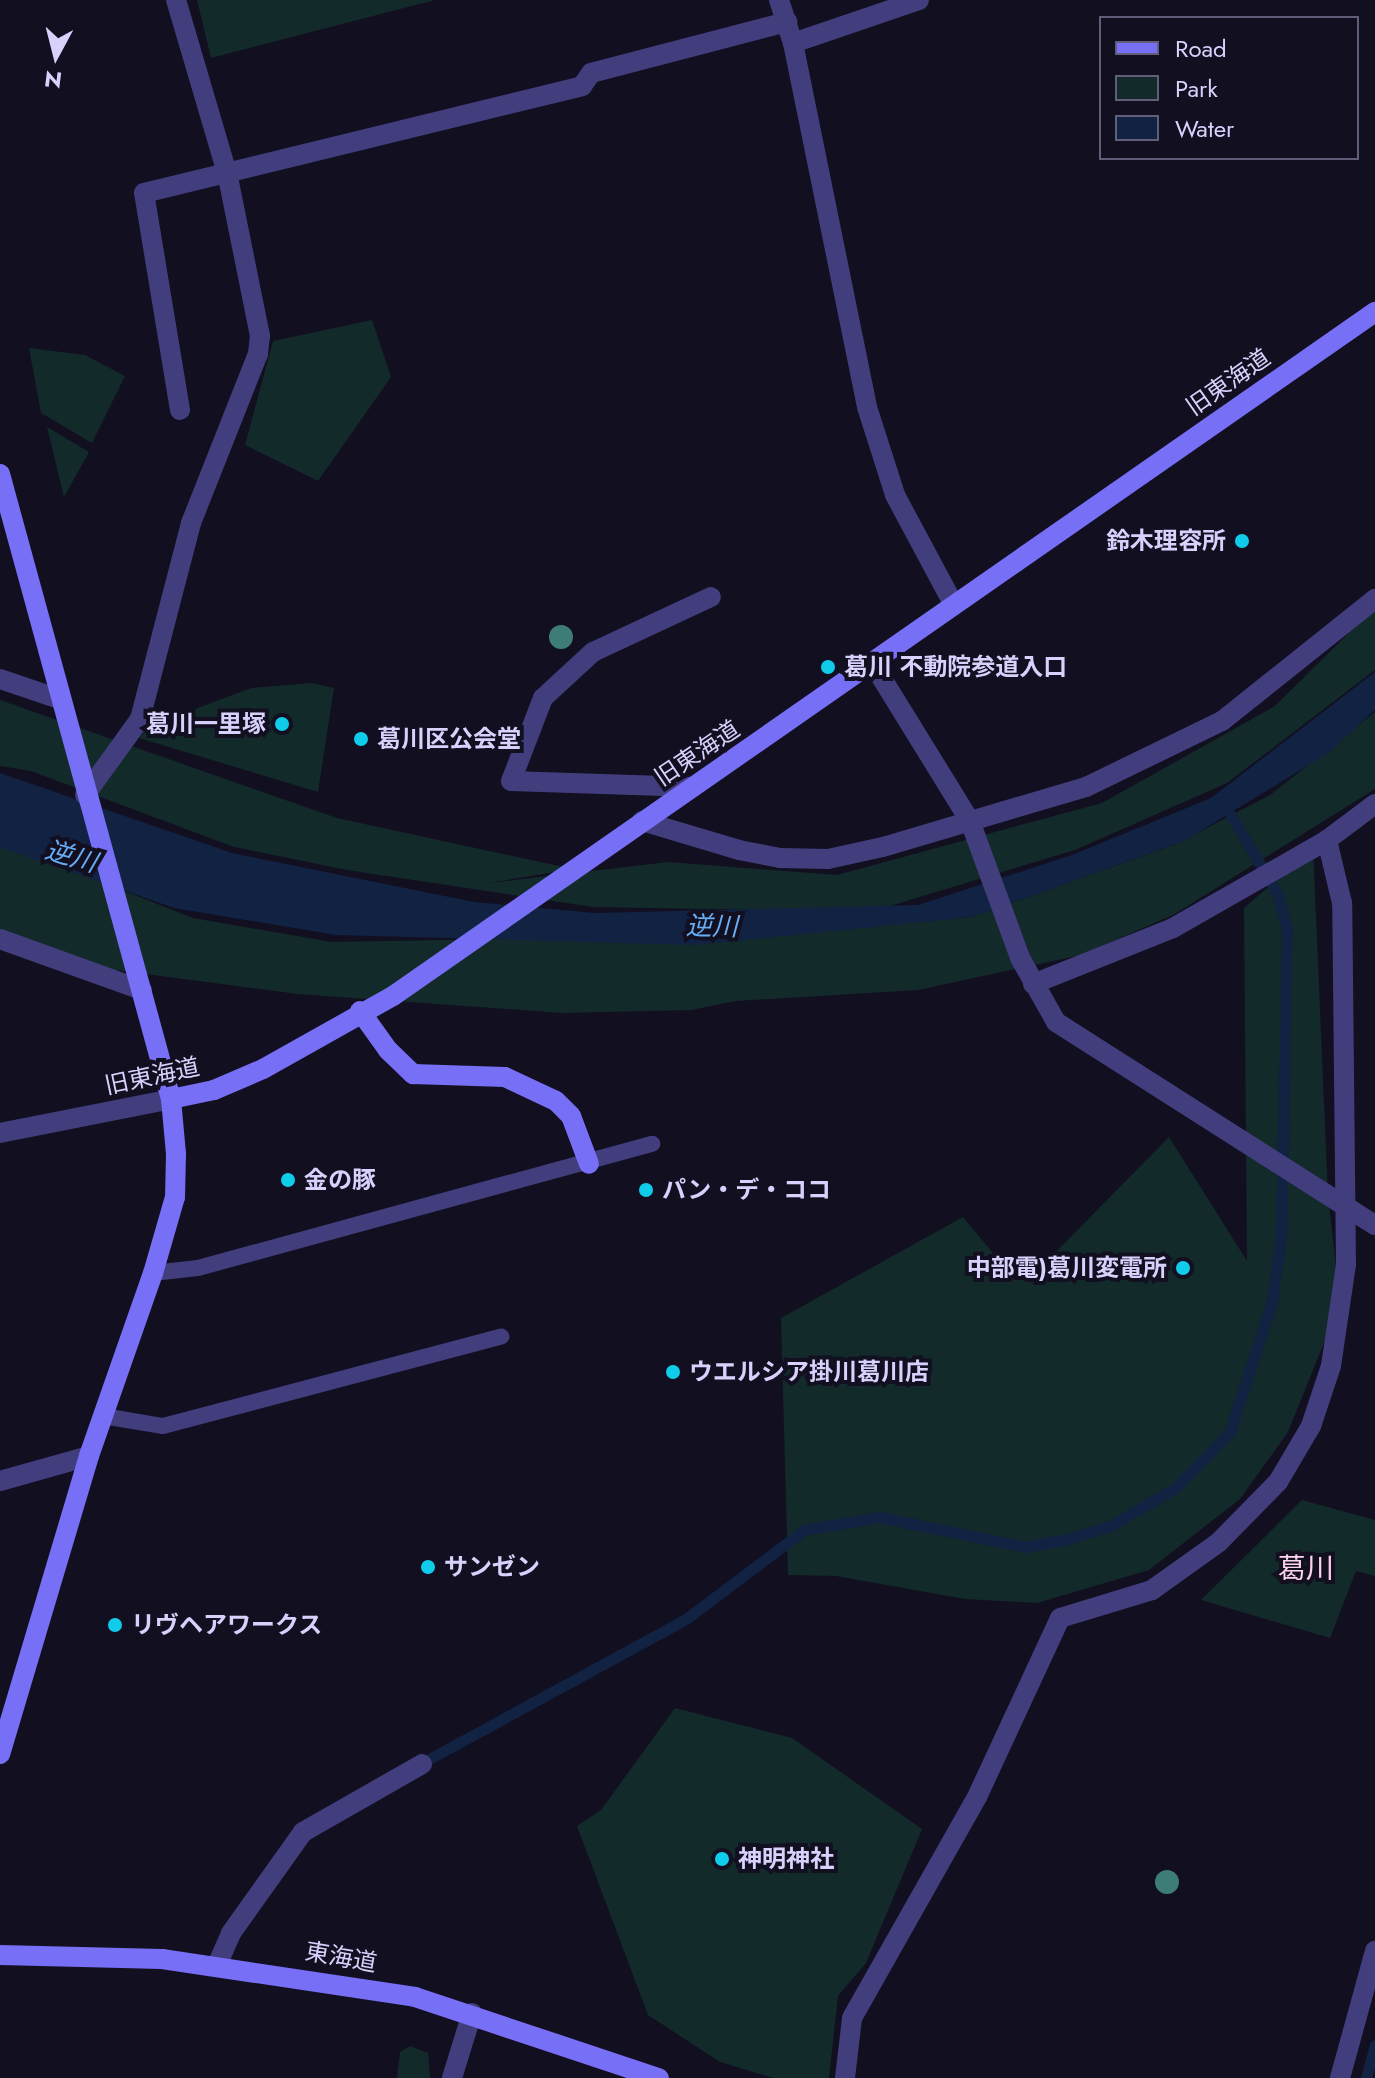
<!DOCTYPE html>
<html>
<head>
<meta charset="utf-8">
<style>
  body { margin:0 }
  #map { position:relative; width:1375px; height:2078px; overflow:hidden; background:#120f21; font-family:Jost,"Noto Sans JP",sans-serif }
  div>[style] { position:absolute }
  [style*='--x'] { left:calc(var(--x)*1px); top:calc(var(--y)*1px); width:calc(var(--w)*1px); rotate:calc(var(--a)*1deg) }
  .green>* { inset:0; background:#122a2a }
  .water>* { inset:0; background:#112243 }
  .stream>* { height:11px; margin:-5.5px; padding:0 5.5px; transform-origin:5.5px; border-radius:5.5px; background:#112243 }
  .lane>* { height:16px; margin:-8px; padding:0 8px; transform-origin:8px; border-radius:8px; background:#423d7d }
  .street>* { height:20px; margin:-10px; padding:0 10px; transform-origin:10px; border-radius:10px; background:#423d7d }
  .secondary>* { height:20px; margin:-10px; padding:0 10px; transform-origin:10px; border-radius:10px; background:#776ff6 }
  .trees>* { width:24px; height:24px; margin:-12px; border-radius:50%; background:#3e7d77 }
  .dots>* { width:22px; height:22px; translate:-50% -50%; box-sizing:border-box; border:4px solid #120f21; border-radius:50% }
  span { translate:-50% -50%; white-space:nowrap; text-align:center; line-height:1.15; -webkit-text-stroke:8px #120f21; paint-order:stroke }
  .street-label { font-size:24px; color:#d8d1fc }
  .poi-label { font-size:24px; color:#d8d1fc; font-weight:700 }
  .right { translate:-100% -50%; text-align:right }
  .left { translate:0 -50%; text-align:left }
  .water-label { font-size:26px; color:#66aef5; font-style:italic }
  .quarter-label { font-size:28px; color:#fcd3ec }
  .legend { position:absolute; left:1099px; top:16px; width:260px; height:144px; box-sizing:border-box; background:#120f21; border:2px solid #615d79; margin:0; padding:10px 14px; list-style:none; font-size:24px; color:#d8d1fc }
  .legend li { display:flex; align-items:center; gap:16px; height:40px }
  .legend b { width:40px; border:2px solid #615d79 }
  .north { position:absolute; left:16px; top:16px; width:80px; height:80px; -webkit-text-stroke:6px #120f21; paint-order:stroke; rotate:187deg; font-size:22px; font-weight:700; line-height:32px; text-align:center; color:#d8d1fc }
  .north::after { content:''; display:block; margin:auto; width:28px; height:36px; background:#d8d1fc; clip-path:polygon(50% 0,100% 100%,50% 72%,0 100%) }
</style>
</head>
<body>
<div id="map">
  <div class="green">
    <div style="clip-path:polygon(197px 0,435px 0,211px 58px)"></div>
    <div style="clip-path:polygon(372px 320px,391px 377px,318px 481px,245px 445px,273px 341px)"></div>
    <div style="clip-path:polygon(29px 348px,85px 355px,125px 376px,92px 443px,41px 413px)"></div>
    <div style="clip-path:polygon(47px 427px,89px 452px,64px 497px)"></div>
    <div style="clip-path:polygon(1375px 607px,1375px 670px,1227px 783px,1075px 850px,870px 912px,593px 907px,347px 870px,234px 847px,31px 771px,0 766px,0 700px,337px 818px,573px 869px,488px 883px,668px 862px,837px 875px,1102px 803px,1275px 706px)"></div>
    <div style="clip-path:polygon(311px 683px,334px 688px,318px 792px,139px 738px,147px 727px,251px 688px)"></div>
    <div style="clip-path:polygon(1375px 712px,1375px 789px,1173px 915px,1081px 955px,918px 990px,736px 1001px,691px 1010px,562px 1013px,298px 994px,69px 964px,0 936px,0 842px,193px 918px,332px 942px,552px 938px,683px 944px,972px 917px,1176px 844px,1270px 795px)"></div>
    <div style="clip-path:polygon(1313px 848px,1328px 1195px,1340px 1303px,1288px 1432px,1240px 1499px,1149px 1570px,1037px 1603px,965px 1599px,836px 1576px,788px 1575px,781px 1318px,963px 1217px,1003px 1265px,1043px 1265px,1169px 1137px,1247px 1261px,1244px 908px)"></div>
    <div style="clip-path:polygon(1302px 1500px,1375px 1520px,1375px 1576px,1356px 1571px,1330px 1638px,1201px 1600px)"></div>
    <div style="clip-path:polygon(675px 1708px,792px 1738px,922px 1829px,866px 1963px,838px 1996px,829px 2078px,773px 2078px,720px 2062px,648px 2015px,577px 1826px,601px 1810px)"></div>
    <div style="clip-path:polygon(410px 2046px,428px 2053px,430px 2078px,397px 2078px,400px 2052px)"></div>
  </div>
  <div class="water">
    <div style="clip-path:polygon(1375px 672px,1375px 710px,1327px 754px,1184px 841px,972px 917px,694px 945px,336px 935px,174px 908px,0 847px,0 773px,232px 853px,474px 902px,595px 913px,918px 905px,1072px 855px,1211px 798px)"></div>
  </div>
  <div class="stream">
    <div style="--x:431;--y:1758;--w:290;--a:-28.6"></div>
    <div style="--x:686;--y:1619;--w:148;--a:-37"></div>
    <div style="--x:804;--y:1530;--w:76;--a:-9.8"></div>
    <div style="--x:879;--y:1517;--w:150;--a:11.5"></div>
    <div style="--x:1026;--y:1547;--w:42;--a:-11"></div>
    <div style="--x:1067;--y:1539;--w:45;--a:-16.8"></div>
    <div style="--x:1110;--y:1526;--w:75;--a:-30.3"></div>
    <div style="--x:1175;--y:1488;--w:78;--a:-45.5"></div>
    <div style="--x:1230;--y:1432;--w:138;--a:-72.2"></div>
    <div style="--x:1272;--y:1301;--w:65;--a:-82"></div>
    <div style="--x:1281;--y:1237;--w:307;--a:-88.9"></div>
    <div style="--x:1287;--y:930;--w:38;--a:-105"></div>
    <div style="--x:1277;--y:893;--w:100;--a:-120.7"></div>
    <div style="--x:1366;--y:2078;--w:34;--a:-75"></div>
  </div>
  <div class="lane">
    <div style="--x:153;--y:1273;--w:45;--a:-6.3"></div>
    <div style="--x:198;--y:1268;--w:471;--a:-15.3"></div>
    <div style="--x:103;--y:1416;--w:61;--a:9.5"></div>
    <div style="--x:163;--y:1426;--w:350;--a:-14.8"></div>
  </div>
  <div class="street">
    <div style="--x:779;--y:0;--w:45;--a:72"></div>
    <div style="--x:793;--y:43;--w:371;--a:78.5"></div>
    <div style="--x:867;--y:407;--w:92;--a:72.3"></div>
    <div style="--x:895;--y:495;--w:125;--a:61.8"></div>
    <div style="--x:793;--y:43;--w:133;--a:-18.8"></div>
    <div style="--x:180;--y:410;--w:220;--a:-99.4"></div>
    <div style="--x:144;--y:193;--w:451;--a:-13.7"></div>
    <div style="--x:582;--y:86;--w:16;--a:-55"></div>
    <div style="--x:591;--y:73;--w:203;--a:-14.6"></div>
    <div style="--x:873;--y:664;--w:185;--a:58.3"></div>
    <div style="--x:970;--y:821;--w:146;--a:69.9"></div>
    <div style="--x:1020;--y:958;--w:73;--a:60.6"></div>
    <div style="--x:1056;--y:1022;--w:378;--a:32.5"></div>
    <div style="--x:0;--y:679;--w:62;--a:18.7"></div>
    <div style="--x:693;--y:787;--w:182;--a:-178.1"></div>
    <div style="--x:511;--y:781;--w:89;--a:-68.9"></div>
    <div style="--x:543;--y:698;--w:68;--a:-42.6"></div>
    <div style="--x:593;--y:652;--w:130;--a:-25"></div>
    <div style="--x:85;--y:795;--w:94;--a:-54.1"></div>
    <div style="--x:140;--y:719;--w:203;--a:-75.4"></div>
    <div style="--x:191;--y:523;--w:182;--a:-68.4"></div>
    <div style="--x:258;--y:354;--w:18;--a:-84"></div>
    <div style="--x:260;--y:336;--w:166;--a:-101.4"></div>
    <div style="--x:227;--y:173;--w:180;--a:-106.4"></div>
    <div style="--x:642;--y:821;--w:101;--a:16.6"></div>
    <div style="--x:739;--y:850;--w:42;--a:11"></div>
    <div style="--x:780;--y:858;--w:48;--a:1.2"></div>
    <div style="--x:828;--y:859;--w:56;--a:-12.3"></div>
    <div style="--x:883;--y:847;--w:212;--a:-16.5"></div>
    <div style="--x:1086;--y:787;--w:151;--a:-25.9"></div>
    <div style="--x:1222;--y:721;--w:196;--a:-38.6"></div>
    <div style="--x:0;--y:939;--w:151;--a:19.8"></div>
    <div style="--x:1033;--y:984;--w:151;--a:-21.8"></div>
    <div style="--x:1173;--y:928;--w:177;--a:-29.7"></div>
    <div style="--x:1327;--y:840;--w:60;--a:-36.9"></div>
    <div style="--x:0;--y:1133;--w:174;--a:-11.2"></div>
    <div style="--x:0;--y:1481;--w:92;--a:-15.7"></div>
    <div style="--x:217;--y:1965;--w:35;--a:-66"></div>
    <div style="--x:231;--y:1933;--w:124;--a:-54.5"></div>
    <div style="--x:303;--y:1832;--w:137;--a:-29.7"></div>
    <div style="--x:452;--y:2078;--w:68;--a:-72.9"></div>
    <div style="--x:845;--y:2078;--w:60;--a:-83.3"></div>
    <div style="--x:852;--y:2018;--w:254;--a:-60.5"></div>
    <div style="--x:977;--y:1797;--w:197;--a:-65.1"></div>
    <div style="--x:1060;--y:1618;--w:96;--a:-16.9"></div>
    <div style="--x:1152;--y:1590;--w:82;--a:-35.6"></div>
    <div style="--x:1219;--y:1542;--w:84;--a:-45.5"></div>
    <div style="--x:1278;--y:1482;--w:65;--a:-59.5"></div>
    <div style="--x:1311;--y:1426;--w:63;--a:-71.6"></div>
    <div style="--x:1331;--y:1366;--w:102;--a:-81.6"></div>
    <div style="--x:1346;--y:1265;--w:362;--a:-90.6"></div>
    <div style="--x:1342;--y:903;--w:65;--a:-103.4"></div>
    <div style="--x:1340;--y:2078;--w:132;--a:-74.6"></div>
  </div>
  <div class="secondary">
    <div style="--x:0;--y:474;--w:648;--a:74.7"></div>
    <div style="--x:171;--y:1099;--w:55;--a:84.8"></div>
    <div style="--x:176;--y:1154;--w:43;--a:91.3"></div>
    <div style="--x:175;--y:1197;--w:79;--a:106.1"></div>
    <div style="--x:153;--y:1273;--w:194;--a:109.3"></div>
    <div style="--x:89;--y:1456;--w:311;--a:106.6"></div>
    <div style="--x:360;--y:1011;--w:48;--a:54.3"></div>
    <div style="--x:388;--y:1050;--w:35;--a:44"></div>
    <div style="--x:413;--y:1074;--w:92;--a:1.9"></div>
    <div style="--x:505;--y:1077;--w:56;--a:25.2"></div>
    <div style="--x:556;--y:1101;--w:21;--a:45"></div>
    <div style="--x:571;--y:1116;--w:51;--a:69.4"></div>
    <div style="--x:171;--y:1099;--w:44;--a:-11.8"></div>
    <div style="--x:214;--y:1090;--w:53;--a:-23.2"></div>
    <div style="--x:263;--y:1069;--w:149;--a:-29.3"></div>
    <div style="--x:393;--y:996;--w:1197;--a:-34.86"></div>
    <div style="--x:0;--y:1955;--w:162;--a:1.4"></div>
    <div style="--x:162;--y:1959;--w:256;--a:8.5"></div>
    <div style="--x:415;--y:1997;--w:257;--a:18.4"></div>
  </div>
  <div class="trees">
    <div style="left:561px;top:637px"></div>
    <div style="left:1167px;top:1882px"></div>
  </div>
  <div class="dots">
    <div style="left:1242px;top:541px;background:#0fccea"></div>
    <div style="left:828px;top:667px;background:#0fccea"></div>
    <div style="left:282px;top:724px;background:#0fccea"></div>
    <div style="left:361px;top:739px;background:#0fccea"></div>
    <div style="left:288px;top:1180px;background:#0fccea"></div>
    <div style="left:646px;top:1190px;background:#0fccea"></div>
    <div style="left:1183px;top:1268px;background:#0fccea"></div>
    <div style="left:673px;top:1372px;background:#0fccea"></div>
    <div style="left:428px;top:1567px;background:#0fccea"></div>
    <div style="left:115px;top:1625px;background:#0fccea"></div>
    <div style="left:722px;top:1859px;background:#0fccea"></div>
  </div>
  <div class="street-label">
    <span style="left:1228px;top:382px;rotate:-35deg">旧東海道</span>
    <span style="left:697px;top:753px;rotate:-34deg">旧東海道</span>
    <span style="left:152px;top:1076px;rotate:-12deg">旧東海道</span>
    <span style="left:341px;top:1957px;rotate:10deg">東海道</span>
  </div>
  <div class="poi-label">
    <span class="right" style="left:1226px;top:541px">鈴木理容所</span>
    <span class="left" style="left:844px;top:667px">葛川 不動院参道入口</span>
    <span class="right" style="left:266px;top:724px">葛川一里塚</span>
    <span class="left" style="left:377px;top:739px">葛川区公会堂</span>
    <span class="left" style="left:304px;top:1180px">金の豚</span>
    <span class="left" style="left:662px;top:1190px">パン・デ・ココ</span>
    <span class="right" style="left:1167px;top:1268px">中部電)葛川変電所</span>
    <span class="left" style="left:689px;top:1372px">ウエルシア掛川葛川店</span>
    <span class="left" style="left:444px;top:1567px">サンゼン</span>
    <span class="left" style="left:131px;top:1625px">リヴヘアワークス</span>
    <span class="left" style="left:738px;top:1859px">神明神社</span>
  </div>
  <div class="water-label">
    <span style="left:71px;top:857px;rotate:16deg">逆川</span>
    <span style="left:712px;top:927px;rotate:1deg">逆川</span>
  </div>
  <div class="quarter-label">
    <span style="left:1306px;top:1569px">葛川</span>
  </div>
  <ul class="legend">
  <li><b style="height:10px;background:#776ff6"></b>Road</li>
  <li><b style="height:22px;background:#122a2a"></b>Park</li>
  <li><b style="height:22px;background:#112243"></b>Water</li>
  </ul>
  <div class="north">N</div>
</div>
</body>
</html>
